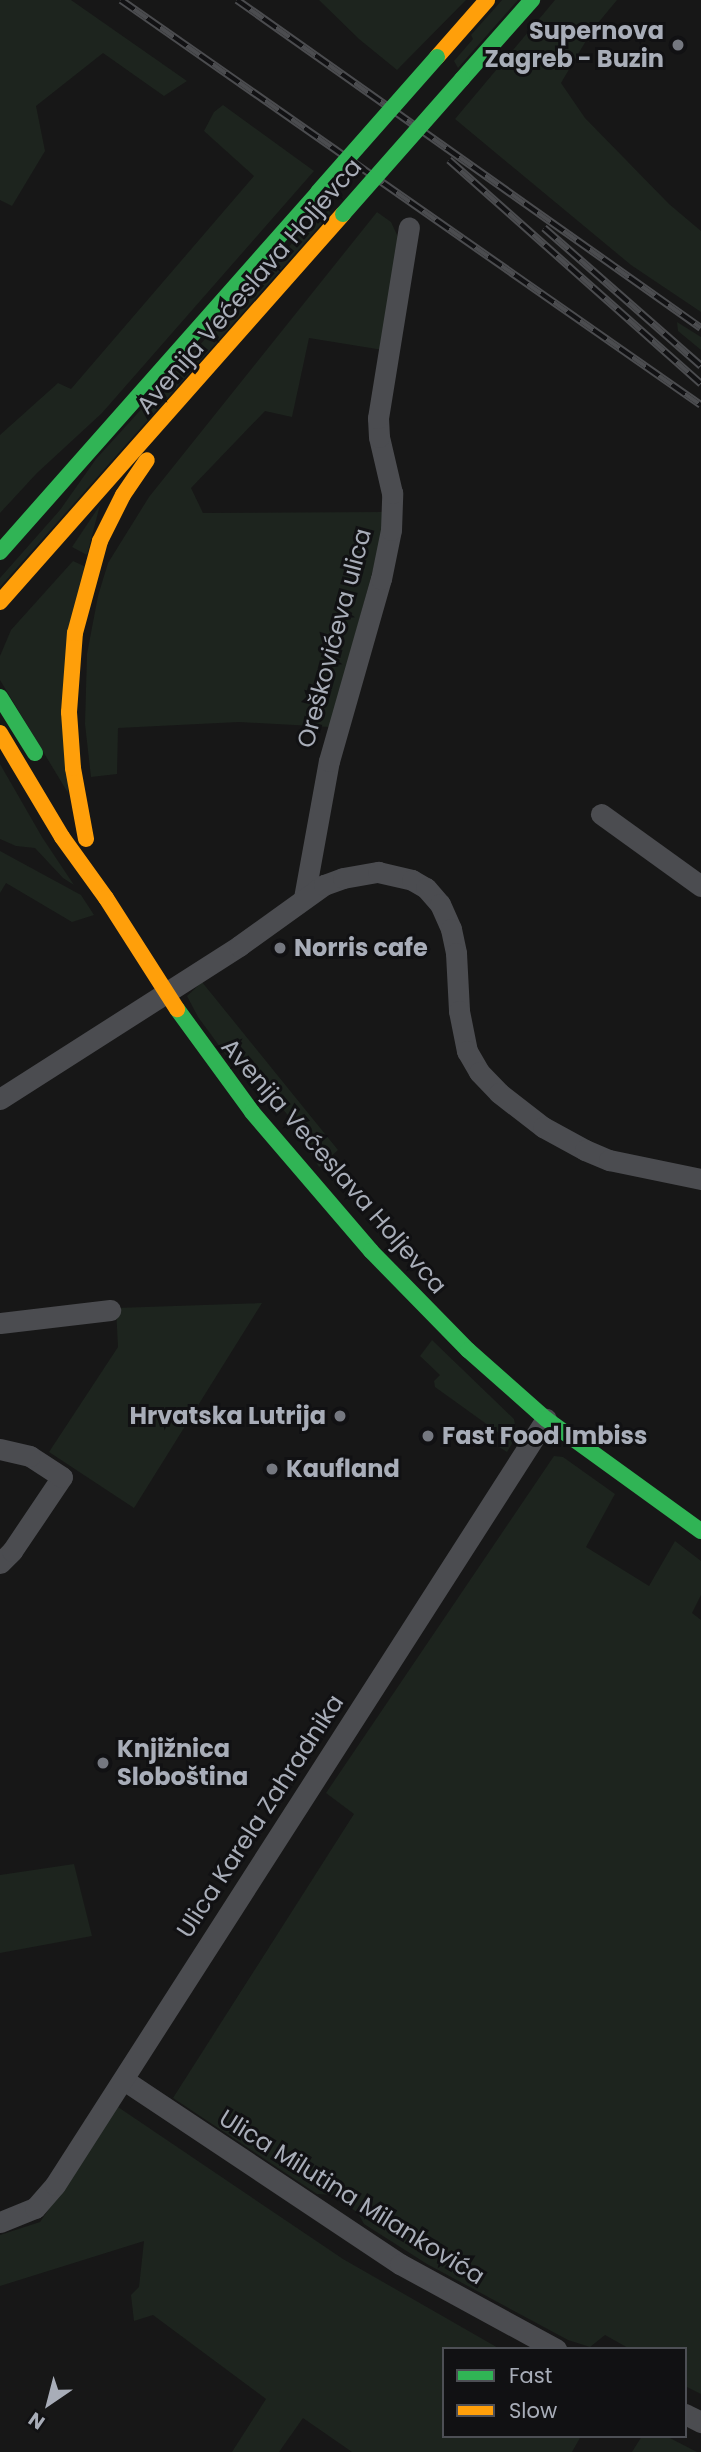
<!DOCTYPE html>
<html>
<head>
<meta charset="utf-8">
<style>
  body { margin:0 }
  #map { position:relative; width:701px; height:2452px; overflow:hidden; background:#171717; font-family:Poppins,sans-serif }
  div>[style] { position:absolute }
  [style*='--x'] { left:calc(var(--x)*1px); top:calc(var(--y)*1px); width:calc(var(--w)*1px); rotate:calc(var(--a)*1deg) }
  .green>* { inset:0; background:#1d241e }
  .street>* { height:21px; margin:-10.5px; padding:0 10.5px; transform-origin:10.5px; border-radius:10.5px; background:#4b4c50 }
  .fast>* { height:16px; margin:-8px; padding:0 8px; transform-origin:8px; border-radius:8px; background:#30b455 }
  .slow>* { height:16px; margin:-8px; padding:0 8px; transform-origin:8px; border-radius:8px; background:#ff9f0a }
  .rail>* { height:8px; margin-top:-4px; transform-origin:0; background:repeating-linear-gradient(90deg,#111113 0 16px,#4b4c4f 0 32px); box-sizing:border-box; border-block:2px solid #4b4c4f }
  .fast-bridge>* { height:16px; margin:-8px; padding:0 8px; transform-origin:8px; border-radius:8px; background:#30b455 }
  .dots>* { width:19px; height:19px; translate:-50% -50%; box-sizing:border-box; border:4px solid #111113; border-radius:50% }
  span { translate:-50% -50%; white-space:nowrap; text-align:center; line-height:1.15; -webkit-text-stroke:6px #111113; paint-order:stroke }
  .poi-label { font-size:24px; color:#a8adb8; font-weight:700 }
  .right { translate:-100% -50%; text-align:right }
  .left { translate:0 -50%; text-align:left }
  .street-label { font-size:24px; color:#a8adb8 }
  .legend { position:absolute; left:442px; top:2347px; width:245px; height:91px; box-sizing:border-box; background:#111113; border:2px solid #4d4f55; margin:0; padding:9px 12px; list-style:none; font-size:21px; color:#a8adb8 }
  .legend li { display:flex; align-items:center; gap:14px; height:35px }
  .legend b { width:35px; border:2px solid #4d4f55 }
  .north { position:absolute; left:14px; top:2368px; width:70px; height:70px; -webkit-text-stroke:5px #111113; paint-order:stroke; rotate:215deg; font-size:19px; font-weight:700; line-height:28px; text-align:center; color:#a8adb8 }
  .north::after { content:''; display:block; margin:auto; width:24px; height:32px; background:#a8adb8; clip-path:polygon(50% 0,100% 100%,50% 72%,0 100%) }
</style>
</head>
<body>
<div id="map">
  <div class="green">
    <div style="clip-path:polygon(0 0,71px 0,187px 81px,164px 96px,103px 53px,36px 106px,45px 151px,12px 206px,0 200px)"></div>
    <div style="clip-path:polygon(319px 0,466px 0,397px 70px,359px 39px)"></div>
    <div style="clip-path:polygon(502px 0,518px 0,458px 68px,454px 61px,473px 39px,471px 35px)"></div>
    <div style="clip-path:polygon(555px 0,617px 0,593px 29px,561px 83px,585px 118px,669px 204px,701px 231px,701px 312px,631px 265px,455px 119px)"></div>
    <div style="clip-path:polygon(223px 105px,314px 171px,102px 413px,37px 473px,0 513px,0 435px,58px 383px,71px 389px,254px 176px,204px 131px,214px 112px)"></div>
    <div style="clip-path:polygon(325px 207px,331px 213px,0 587px,0 578px,60px 510px,96px 459px)"></div>
    <div style="clip-path:polygon(377px 212px,391px 222px,398px 237px,383px 350px,309px 338px,292px 417px,265px 411px,191px 488px,203px 513px,384px 512px,380px 544px,330px 727px,239px 722px,118px 728px,117px 774px,91px 777px,85px 724px,87px 654px,98px 596px,108px 563px,149px 497px)"></div>
    <div style="clip-path:polygon(677px 322px,701px 337px,701px 350px,678px 331px)"></div>
    <div style="clip-path:polygon(100px 505px,87px 555px,72px 547px)"></div>
    <div style="clip-path:polygon(73px 561px,84px 566px,68px 793px,0 680px,0 656px,11px 630px)"></div>
    <div style="clip-path:polygon(0 764px,42px 837px,74px 885px,63px 878px,35px 848px,16px 846px,0 839px)"></div>
    <div style="clip-path:polygon(0 851px,81px 895px,94px 915px,72px 922px,6px 883px,0 893px)"></div>
    <div style="clip-path:polygon(202px 982px,338px 1150px,319px 1167px,292px 1120px,259px 1081px,226px 1055px,198px 1017px,187px 996px)"></div>
    <div style="clip-path:polygon(262px 1303px,134px 1508px,49px 1452px,118px 1347px,116px 1308px)"></div>
    <div style="clip-path:polygon(432px 1340px,514px 1419px,517px 1435px,507px 1452px,499px 1447px,499px 1433px,435px 1387px,434px 1381px,440px 1375px,420px 1356px)"></div>
    <div style="clip-path:polygon(554px 1456px,563px 1457px,615px 1494px,586px 1547px,649px 1586px,675px 1541px,701px 1561px,701px 1595px,692px 1613px,701px 1620px,701px 2394px,685px 2386px,685px 2349px,630px 2349px,605px 2335px,590px 2347px,568px 2340px,427px 2264px,364px 2224px,358px 2213px,333px 2195px,317px 2194px,173px 2098px,354px 1814px,326px 1793px)"></div>
    <div style="clip-path:polygon(74px 1864px,92px 1936px,0 1953px,0 1875px)"></div>
    <div style="clip-path:polygon(118px 2107px,343px 2259px,500px 2349px,444px 2349px,444px 2436px,581px 2436px,572px 2452px,352px 2452px,303px 2418px,279px 2452px,232px 2452px,266px 2399px,153px 2315px,134px 2321px,131px 2295px,139px 2287px,144px 2241px,0 2286px,0 2235px,40px 2222px)"></div>
    <div style="clip-path:polygon(642px 2436px,666px 2436px,697px 2452px,632px 2452px)"></div>
  </div>
  <div class="street">
    <div style="--x:601;--y:814;--w:123;--a:35.8"></div>
    <div style="--x:304;--y:898;--w:139;--a:-79.7"></div>
    <div style="--x:329;--y:761;--w:189;--a:-74.1"></div>
    <div style="--x:381;--y:579;--w:50;--a:-78.5"></div>
    <div style="--x:391;--y:530;--w:37;--a:-88"></div>
    <div style="--x:392;--y:493;--w:57;--a:-103.1"></div>
    <div style="--x:379;--y:437;--w:19;--a:-93"></div>
    <div style="--x:378;--y:418;--w:193;--a:-80.8"></div>
    <div style="--x:0;--y:1099;--w:284;--a:-32.6"></div>
    <div style="--x:239;--y:946;--w:105;--a:-35.7"></div>
    <div style="--x:324;--y:885;--w:20;--a:-20"></div>
    <div style="--x:343;--y:878;--w:36;--a:-10"></div>
    <div style="--x:378;--y:872;--w:35;--a:13"></div>
    <div style="--x:412;--y:880;--w:16;--a:30"></div>
    <div style="--x:426;--y:888;--w:21;--a:49"></div>
    <div style="--x:440;--y:904;--w:27;--a:66"></div>
    <div style="--x:451;--y:929;--w:25;--a:78"></div>
    <div style="--x:456;--y:953;--w:58;--a:87"></div>
    <div style="--x:459;--y:1011;--w:41;--a:78.7"></div>
    <div style="--x:467;--y:1051;--w:24;--a:60"></div>
    <div style="--x:479;--y:1072;--w:29;--a:46"></div>
    <div style="--x:499;--y:1093;--w:56;--a:37.7"></div>
    <div style="--x:543;--y:1127;--w:48;--a:28.7"></div>
    <div style="--x:585;--y:1150;--w:26;--a:23"></div>
    <div style="--x:609;--y:1160;--w:94;--a:11.7"></div>
    <div style="--x:0;--y:1323;--w:111;--a:-6.7"></div>
    <div style="--x:0;--y:1563;--w:17;--a:-45"></div>
    <div style="--x:12;--y:1551;--w:89;--a:-56"></div>
    <div style="--x:62;--y:1477;--w:38;--a:-147"></div>
    <div style="--x:30;--y:1456;--w:31;--a:-167"></div>
    <div style="--x:124;--y:2080;--w:332;--a:33.7"></div>
    <div style="--x:400;--y:2264;--w:178;--a:28.6"></div>
    <div style="--x:0;--y:2222;--w:38;--a:-22"></div>
    <div style="--x:35;--y:2208;--w:30;--a:-49"></div>
    <div style="--x:55;--y:2185;--w:910;--a:-57.34"></div>
    <div style="--x:685;--y:2414;--w:18;--a:27"></div>
  </div>
  <div class="fast">
    <div style="--x:462;--y:79;--w:106;--a:-48.5"></div>
    <div style="--x:0;--y:552;--w:480;--a:-48.5"></div>
    <div style="--x:0;--y:697;--w:66;--a:58"></div>
    <div style="--x:177;--y:1009;--w:127;--a:53.9"></div>
    <div style="--x:252;--y:1112;--w:183;--a:49.4"></div>
    <div style="--x:371;--y:1251;--w:139;--a:45.6"></div>
    <div style="--x:468;--y:1350;--w:104;--a:41.5"></div>
    <div style="--x:546;--y:1419;--w:191;--a:35.9"></div>
  </div>
  <div class="slow">
    <div style="--x:437;--y:57;--w:76;--a:-48.7"></div>
    <div style="--x:0;--y:602;--w:518;--a:-48.52"></div>
    <div style="--x:0;--y:733;--w:121;--a:59.2"></div>
    <div style="--x:62;--y:837;--w:75;--a:54.2"></div>
    <div style="--x:106;--y:898;--w:132;--a:57.4"></div>
    <div style="--x:86;--y:839;--w:72;--a:-100.4"></div>
    <div style="--x:73;--y:768;--w:56;--a:-94.1"></div>
    <div style="--x:69;--y:712;--w:79;--a:-85.7"></div>
    <div style="--x:75;--y:633;--w:95;--a:-74.8"></div>
    <div style="--x:100;--y:541;--w:51;--a:-63.4"></div>
    <div style="--x:123;--y:495;--w:42;--a:-55.6"></div>
  </div>
  <div class="rail">
    <div style="--x:121;--y:0;--w:707;--a:34.93"></div>
    <div style="--x:237;--y:0;--w:568;--a:35.26"></div>
    <div style="--x:449;--y:160;--w:337;--a:41.6"></div>
    <div style="--x:544;--y:228;--w:209;--a:41.3"></div>
  </div>
  <div class="fast-bridge">
    <div style="--x:318;--y:192;--w:180;--a:-48.6"></div>
    <div style="--x:343;--y:214;--w:180;--a:-48.6"></div>
  </div>
  <div class="dots">
    <div style="left:678px;top:45px;background:#757880"></div>
    <div style="left:280px;top:948px;background:#757880"></div>
    <div style="left:340px;top:1416px;background:#757880"></div>
    <div style="left:428px;top:1436px;background:#757880"></div>
    <div style="left:272px;top:1469px;background:#757880"></div>
    <div style="left:103px;top:1763px;background:#757880"></div>
  </div>
  <div class="poi-label">
    <span class="right" style="left:664px;top:45px">Supernova<br>Zagreb - Buzin</span>
    <span class="left" style="left:294px;top:948px">Norris cafe</span>
    <span class="right" style="left:326px;top:1416px">Hrvatska Lutrija</span>
    <span class="left" style="left:442px;top:1436px">Fast Food Imbiss</span>
    <span class="left" style="left:286px;top:1469px">Kaufland</span>
    <span class="left" style="left:117px;top:1763px">Knjižnica<br>Sloboština</span>
  </div>
  <div class="street-label">
    <span style="left:249px;top:286px;rotate:-49deg">Avenija Većeslava Holjevca</span>
    <span style="left:334px;top:638px;rotate:-75deg">Oreškovićeva ulica</span>
    <span style="left:334px;top:1166px;rotate:49deg">Avenija Većeslava Holjevca</span>
    <span style="left:260px;top:1816px;rotate:-57deg">Ulica Karela Zahradnika</span>
    <span style="left:352px;top:2197px;rotate:32deg">Ulica Milutina Milankovića</span>
  </div>
  <ul class="legend">
  <li><b style="height:9px;background:#30b455"></b>Fast</li>
  <li><b style="height:9px;background:#ff9f0a"></b>Slow</li>
  </ul>
  <div class="north">N</div>
</div>
</body>
</html>
